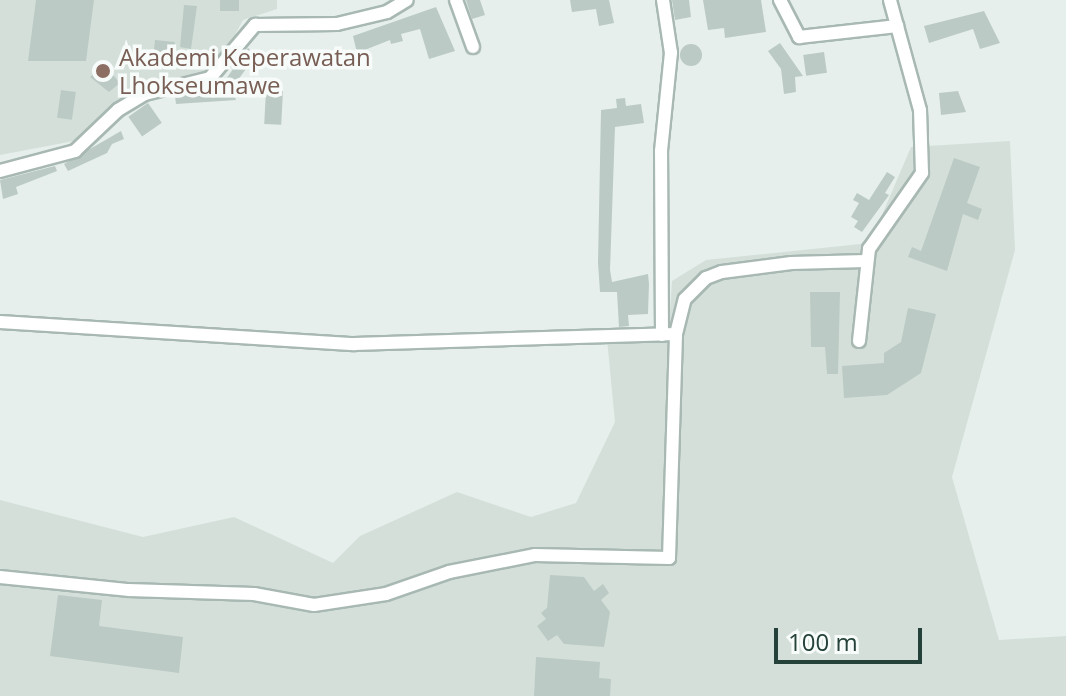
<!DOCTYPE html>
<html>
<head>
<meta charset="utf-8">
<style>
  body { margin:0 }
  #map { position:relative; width:1066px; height:696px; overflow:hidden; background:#e6efeb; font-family:"Open Sans",sans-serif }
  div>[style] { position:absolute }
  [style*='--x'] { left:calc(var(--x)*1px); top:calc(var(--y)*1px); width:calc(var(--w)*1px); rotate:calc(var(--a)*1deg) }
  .built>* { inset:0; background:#d4dfda }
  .building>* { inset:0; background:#bbcac4; transform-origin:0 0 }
  .round { border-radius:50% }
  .roads { filter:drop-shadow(2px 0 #a8b8b2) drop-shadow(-2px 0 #a8b8b2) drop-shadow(0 2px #a8b8b2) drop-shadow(0 -2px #a8b8b2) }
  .street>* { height:12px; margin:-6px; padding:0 6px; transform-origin:6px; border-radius:6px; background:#fff }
  .dots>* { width:22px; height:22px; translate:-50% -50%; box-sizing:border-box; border:4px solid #f7fbf9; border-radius:50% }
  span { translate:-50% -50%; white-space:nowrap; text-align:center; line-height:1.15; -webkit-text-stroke:7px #f7fbf9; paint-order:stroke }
  .education-label { font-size:24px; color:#785e54 }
  .left { translate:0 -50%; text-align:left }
  .scale { position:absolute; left:774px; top:628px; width:148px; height:36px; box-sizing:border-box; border:4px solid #24423a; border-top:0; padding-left:10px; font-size:24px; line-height:28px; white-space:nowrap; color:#24423a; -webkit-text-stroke:6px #f7fbf9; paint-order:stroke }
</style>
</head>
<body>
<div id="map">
  <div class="built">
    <div style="clip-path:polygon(0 0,277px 0,277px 9px,243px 20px,219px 64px,195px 78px,131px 90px,74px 141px,0 155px)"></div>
    <div style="clip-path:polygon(1010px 141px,1015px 250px,952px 477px,999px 640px,1066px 636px,1066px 696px,0 696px,0 500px,143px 537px,234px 517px,333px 563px,360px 536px,457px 492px,531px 517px,576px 503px,615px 422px,607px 339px,668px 342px,672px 281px,706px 260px,870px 243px,911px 147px)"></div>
  </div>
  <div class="building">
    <div style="clip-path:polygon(36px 0,94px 0,86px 61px,28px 61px)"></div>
    <div style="left:220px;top:0;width:19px;height:11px"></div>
    <div style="clip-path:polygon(466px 0,480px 0,485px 15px,472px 19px)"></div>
    <div style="clip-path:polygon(570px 0,609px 0,614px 23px,599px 26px,596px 9px,572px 12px)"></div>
    <div style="clip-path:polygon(672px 0,689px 0,691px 17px,675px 20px)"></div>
    <div style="clip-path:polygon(703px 0,761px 0,766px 32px,725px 38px,724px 28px,708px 30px)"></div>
    <div style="clip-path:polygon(184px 5px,197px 6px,191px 49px,180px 47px)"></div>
    <div style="clip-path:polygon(436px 7px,455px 51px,429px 59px,420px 29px,401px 34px,403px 41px,391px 44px,390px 40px,357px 53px,353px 36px)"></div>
    <div style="clip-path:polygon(984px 11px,1000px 43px,980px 49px,973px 29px,929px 43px,924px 26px)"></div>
    <div style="left:155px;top:40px;width:20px;height:14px;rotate:6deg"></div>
    <div style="clip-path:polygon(780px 43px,803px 76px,795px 77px,796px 92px,784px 94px,781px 69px,768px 51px)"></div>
    <div class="round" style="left:680px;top:44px;width:22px;height:22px"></div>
    <div style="clip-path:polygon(248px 48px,257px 54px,232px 88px,236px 100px,176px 104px,175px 96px,221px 86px)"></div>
    <div style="left:824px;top:52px;width:21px;height:21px;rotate:82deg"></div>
    <div style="clip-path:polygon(104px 65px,120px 83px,109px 92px,90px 77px)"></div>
    <div style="left:61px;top:90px;width:15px;height:28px;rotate:8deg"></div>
    <div style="left:266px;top:90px;width:17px;height:34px;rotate:3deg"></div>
    <div style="clip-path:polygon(958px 91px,966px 112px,941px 115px,939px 93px)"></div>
    <div style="clip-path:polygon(625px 98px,626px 106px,641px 104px,644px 123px,615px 127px,610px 270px,612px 282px,648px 274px,649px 284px,648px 314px,628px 315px,629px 326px,619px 327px,617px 292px,600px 292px,598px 263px,601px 110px,617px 108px,616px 99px)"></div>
    <div style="left:148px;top:103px;width:24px;height:24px;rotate:55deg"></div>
    <div style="clip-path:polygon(121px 131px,124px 139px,112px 144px,107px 153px,68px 171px,64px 164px)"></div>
    <div style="clip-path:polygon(954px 158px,980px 167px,967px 203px,982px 209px,978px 220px,963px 214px,947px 271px,908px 257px,912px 247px,921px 251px)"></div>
    <div style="clip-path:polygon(55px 166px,57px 171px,16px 187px,18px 194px,3px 199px,0 180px)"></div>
    <div style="clip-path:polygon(887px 172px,895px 177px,885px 193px,889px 195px,862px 232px,854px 227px,858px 221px,851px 217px,859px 203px,853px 200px,857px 193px,869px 200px)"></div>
    <div style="clip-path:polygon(810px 292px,840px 292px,838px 374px,827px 374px,825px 347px,811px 347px)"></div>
    <div style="clip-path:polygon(908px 308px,936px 314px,921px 373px,887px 395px,844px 398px,842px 366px,884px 363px,884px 353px,901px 342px)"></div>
    <div style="clip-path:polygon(550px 575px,584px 577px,594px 591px,603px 584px,609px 593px,601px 600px,610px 612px,604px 647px,564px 644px,557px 635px,548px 641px,537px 626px,546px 619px,541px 613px,547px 608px)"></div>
    <div style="clip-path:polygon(58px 595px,102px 600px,99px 626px,183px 637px,179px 673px,50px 656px)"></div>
    <div style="clip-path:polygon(536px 657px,600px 662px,599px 678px,611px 679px,610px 696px,534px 696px)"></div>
  </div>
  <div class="roads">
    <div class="street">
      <div style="--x:456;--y:0;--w:50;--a:70.1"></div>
      <div style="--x:780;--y:0;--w:42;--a:62.8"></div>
      <div style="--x:799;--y:37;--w:99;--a:-6.4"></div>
      <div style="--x:0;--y:171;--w:78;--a:-14.9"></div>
      <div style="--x:75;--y:151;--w:59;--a:-43.6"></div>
      <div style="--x:118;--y:110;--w:31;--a:-31"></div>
      <div style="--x:145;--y:94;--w:67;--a:-13.8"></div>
      <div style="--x:210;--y:78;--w:70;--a:-49.7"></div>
      <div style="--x:255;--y:25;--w:82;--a:-0.7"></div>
      <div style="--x:337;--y:24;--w:51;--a:-13.5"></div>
      <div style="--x:387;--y:12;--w:23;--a:-31"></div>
      <div style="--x:0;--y:322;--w:355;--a:3.6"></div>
      <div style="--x:354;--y:344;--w:322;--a:-1.8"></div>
      <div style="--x:662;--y:335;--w:184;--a:-90.3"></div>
      <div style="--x:661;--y:151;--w:99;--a:-84.2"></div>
      <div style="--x:671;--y:53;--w:54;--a:-98.6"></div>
      <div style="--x:859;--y:341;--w:93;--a:-83.8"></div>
      <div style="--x:869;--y:249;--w:93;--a:-55.1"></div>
      <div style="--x:922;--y:173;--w:63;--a:-91.8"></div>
      <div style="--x:920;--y:110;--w:114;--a:-105.3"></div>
      <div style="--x:0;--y:577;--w:130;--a:5.8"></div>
      <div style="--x:129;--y:590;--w:125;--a:1.8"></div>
      <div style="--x:254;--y:594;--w:61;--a:10.4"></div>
      <div style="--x:314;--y:605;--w:73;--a:-8.7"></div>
      <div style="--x:386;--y:594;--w:67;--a:-19.2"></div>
      <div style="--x:449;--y:572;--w:88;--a:-11.2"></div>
      <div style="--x:535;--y:555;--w:134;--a:1.3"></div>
      <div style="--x:669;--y:558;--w:224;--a:-88.2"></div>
      <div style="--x:676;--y:334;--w:36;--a:-76"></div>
      <div style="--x:685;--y:299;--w:30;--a:-45"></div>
      <div style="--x:706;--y:278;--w:17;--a:-21"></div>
      <div style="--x:722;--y:272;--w:70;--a:-7.4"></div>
      <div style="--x:791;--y:263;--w:75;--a:-1.5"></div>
    </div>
  </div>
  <div class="dots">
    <div style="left:103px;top:71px;background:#8d6e63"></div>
  </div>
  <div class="education-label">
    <span class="left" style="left:119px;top:71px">Akademi Keperawatan<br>Lhokseumawe</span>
  </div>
  <div class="scale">100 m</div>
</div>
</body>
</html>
